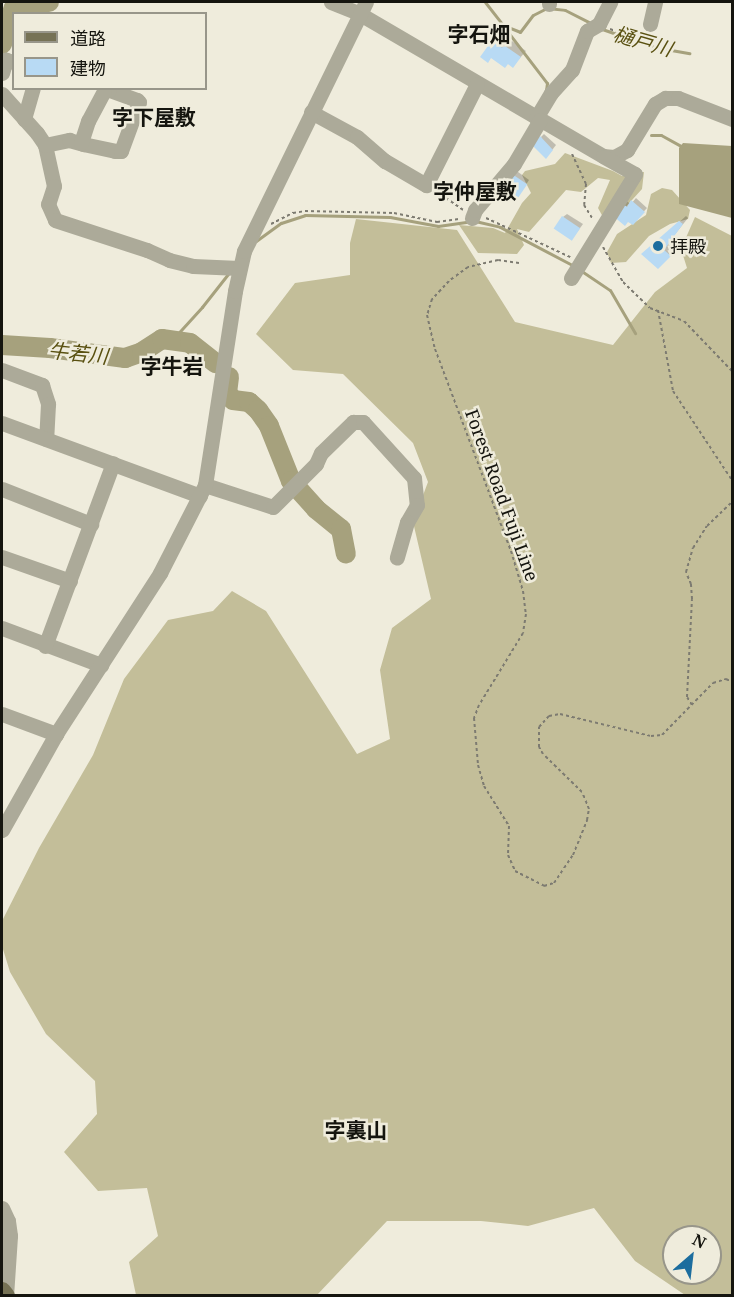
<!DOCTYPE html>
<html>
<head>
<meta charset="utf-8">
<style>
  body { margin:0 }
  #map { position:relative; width:734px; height:1297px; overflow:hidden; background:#efecdc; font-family:"Noto Serif","Noto Sans JP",serif }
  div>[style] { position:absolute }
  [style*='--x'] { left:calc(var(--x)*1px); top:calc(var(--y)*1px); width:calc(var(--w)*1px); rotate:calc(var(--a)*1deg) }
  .forest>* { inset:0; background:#c3be99 }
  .water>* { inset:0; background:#a6a17d }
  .shadow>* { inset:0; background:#0003 }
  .stream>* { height:3px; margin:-1.5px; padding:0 1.5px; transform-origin:1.5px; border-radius:1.5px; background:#a6a17d }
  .river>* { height:20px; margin:-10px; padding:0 10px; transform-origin:10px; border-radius:10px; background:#a6a17d }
  .building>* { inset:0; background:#b8daf4; transform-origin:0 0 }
  .path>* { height:2px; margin-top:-1px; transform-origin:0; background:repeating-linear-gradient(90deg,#7d7b71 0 3px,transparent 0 6px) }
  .minor>* { height:15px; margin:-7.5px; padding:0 7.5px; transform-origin:7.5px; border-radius:7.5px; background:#acaa99 }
  .major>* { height:18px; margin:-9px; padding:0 9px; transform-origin:9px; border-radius:9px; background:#767255 }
  .dots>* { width:16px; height:16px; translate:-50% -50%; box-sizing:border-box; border:3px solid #efecdc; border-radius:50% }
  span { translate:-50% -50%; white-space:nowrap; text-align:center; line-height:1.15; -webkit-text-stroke:5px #efecdc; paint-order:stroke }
  .poi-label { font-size:18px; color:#15150f }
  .left { translate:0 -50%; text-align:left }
  .street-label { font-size:18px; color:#15150f }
  .water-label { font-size:20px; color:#595010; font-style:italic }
  .quarter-label { font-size:21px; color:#15150f; font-weight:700 }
  .frame { position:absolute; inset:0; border:3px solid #15150f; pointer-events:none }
  .legend { position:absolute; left:12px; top:12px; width:195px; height:78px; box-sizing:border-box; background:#efecdc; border:2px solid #98968a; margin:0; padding:8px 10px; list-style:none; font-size:18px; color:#15150f }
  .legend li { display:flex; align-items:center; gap:12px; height:30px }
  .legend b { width:30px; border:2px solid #98968a }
  .north { position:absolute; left:662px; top:1225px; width:60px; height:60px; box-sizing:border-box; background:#efecdc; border:2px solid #98968a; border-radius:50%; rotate:28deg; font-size:16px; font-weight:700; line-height:24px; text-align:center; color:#15150f }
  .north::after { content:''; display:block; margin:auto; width:21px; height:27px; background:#1c6d9e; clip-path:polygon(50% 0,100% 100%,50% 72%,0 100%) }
</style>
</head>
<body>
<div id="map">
  <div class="forest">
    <div style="clip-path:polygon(565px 153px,613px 171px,622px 176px,644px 172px,642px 189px,623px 210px,603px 217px,598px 208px,610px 180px,598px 178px,581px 192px,566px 190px,529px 232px,517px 229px,524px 245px,517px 254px,478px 253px,459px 225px,493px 228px,505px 233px,522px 203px,531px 193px,522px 175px,525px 171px,555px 164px)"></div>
    <div style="clip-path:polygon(662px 188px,672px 190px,690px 210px,688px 219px,670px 224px,649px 236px,626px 262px,611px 263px,607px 252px,617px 234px,646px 215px,651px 194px)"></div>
    <div style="clip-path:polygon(evenodd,695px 217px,732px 236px,732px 1295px,685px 1295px,635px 1261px,594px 1208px,528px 1226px,481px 1221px,387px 1221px,317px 1295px,136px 1295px,129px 1262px,158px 1236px,147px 1188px,98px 1191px,64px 1152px,97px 1114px,95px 1081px,46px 1034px,10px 972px,2px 946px,2px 921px,39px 848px,93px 755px,124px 679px,168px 620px,213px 611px,232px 591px,266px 611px,357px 754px,390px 739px,380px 670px,392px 628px,431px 599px,413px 522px,428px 482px,413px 443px,343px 374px,293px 370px,256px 334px,295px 283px,350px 275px,350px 243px,356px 219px,457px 230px,515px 322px,613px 345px,655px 292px,687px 268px,681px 249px,695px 217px,674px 1237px,710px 1237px,710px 1273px,674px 1273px,674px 1237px)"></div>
  </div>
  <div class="water">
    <div style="clip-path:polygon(683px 143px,732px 146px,732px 218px,679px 204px,679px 148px)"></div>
  </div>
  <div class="shadow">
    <div style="clip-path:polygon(500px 34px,508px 39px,507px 45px,512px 41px,526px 51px,513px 66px,492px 57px,482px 57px)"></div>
    <div style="clip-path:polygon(544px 134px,556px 145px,549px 154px,541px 137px)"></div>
    <div style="clip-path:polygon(514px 169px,529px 180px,522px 191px,502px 184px)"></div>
    <div style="clip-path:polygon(636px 198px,647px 208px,633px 223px,614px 215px,626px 201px,631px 204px)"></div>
    <div style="clip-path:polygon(567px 214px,583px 224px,572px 239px,563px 217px)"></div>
    <div style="clip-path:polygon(686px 216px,688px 218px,668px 243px,675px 249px,658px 267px,644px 254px)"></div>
  </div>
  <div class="stream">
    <div style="--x:485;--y:2;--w:29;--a:52"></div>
    <div style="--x:503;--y:25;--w:18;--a:22"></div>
    <div style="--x:520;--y:32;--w:21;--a:-53"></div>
    <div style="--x:533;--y:15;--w:16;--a:-27"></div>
    <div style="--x:547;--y:8;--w:18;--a:6"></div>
    <div style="--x:565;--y:10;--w:29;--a:27"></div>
    <div style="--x:504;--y:27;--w:71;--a:52.5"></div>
    <div style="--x:547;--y:83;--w:7;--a:98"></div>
    <div style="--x:602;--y:29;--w:55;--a:19.1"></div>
    <div style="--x:654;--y:47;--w:36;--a:10"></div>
    <div style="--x:651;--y:135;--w:10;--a:0"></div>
    <div style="--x:661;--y:135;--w:23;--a:29"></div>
    <div style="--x:475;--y:221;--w:26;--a:13"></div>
    <div style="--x:500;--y:227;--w:81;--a:27.8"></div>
    <div style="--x:256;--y:241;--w:31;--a:-36"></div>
    <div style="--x:281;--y:223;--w:25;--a:-18"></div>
    <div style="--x:305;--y:215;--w:85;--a:1.3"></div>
    <div style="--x:390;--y:217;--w:49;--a:10.6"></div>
    <div style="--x:438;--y:226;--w:30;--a:-8"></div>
    <div style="--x:580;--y:270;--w:36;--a:34"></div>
    <div style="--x:610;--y:290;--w:50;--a:59.8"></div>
    <div style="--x:172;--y:340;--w:45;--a:-47.7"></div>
    <div style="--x:202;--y:307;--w:42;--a:-51.8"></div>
  </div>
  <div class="river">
    <div style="--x:2;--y:44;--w:38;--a:-72"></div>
    <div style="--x:14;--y:8;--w:13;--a:-29"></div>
    <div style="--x:25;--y:2;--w:24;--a:0"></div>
    <div style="--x:2;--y:345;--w:48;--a:3.6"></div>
    <div style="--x:50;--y:348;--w:76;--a:7.6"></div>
    <div style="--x:125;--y:358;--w:18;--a:-19"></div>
    <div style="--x:142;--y:352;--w:24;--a:-33"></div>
    <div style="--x:162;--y:339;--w:28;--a:8"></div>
    <div style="--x:190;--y:343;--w:33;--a:38"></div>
    <div style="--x:229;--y:377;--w:16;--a:97"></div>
    <div style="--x:227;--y:393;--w:9;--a:49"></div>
    <div style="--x:233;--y:400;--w:16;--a:7"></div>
    <div style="--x:249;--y:402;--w:12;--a:42"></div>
    <div style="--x:258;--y:410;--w:19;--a:55"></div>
    <div style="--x:269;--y:426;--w:59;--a:68.2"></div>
    <div style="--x:291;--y:481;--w:38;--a:48"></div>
    <div style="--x:316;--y:509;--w:32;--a:39"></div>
    <div style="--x:341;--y:529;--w:25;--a:79"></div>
  </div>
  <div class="building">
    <div style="clip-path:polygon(493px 39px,503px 45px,501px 48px,505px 46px,521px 57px,513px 68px,508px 64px,505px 68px,491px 58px,488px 63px,480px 57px)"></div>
    <div style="clip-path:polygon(540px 136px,553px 150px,546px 159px,533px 146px)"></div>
    <div style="left:509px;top:172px;width:22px;height:16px;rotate:34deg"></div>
    <div style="clip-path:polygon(631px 200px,645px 212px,633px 225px,628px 222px,625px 226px,612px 215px,622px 203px,627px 207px)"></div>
    <div style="left:562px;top:216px;width:22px;height:15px;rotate:34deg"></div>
    <div style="clip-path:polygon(679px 221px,683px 224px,664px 250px,671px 256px,658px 269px,641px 254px)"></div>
  </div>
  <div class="path">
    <div style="--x:610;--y:29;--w:34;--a:21"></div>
    <div style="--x:642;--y:41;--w:8;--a:-50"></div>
    <div style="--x:572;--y:154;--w:33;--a:65"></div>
    <div style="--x:586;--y:184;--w:21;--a:95"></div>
    <div style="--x:584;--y:205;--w:15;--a:58"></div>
    <div style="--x:436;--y:191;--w:33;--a:35"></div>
    <div style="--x:486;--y:218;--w:93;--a:24.9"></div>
    <div style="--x:271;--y:224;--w:25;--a:-27"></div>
    <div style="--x:293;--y:213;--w:12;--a:-9"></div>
    <div style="--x:305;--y:211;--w:89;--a:1.3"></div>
    <div style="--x:394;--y:213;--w:44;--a:11.8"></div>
    <div style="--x:437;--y:222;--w:22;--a:-8"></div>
    <div style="--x:603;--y:247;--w:40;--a:60.3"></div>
    <div style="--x:623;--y:282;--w:37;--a:44"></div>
    <div style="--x:650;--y:308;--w:36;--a:21"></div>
    <div style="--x:684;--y:321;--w:69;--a:46.2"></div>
    <div style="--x:519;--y:263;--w:21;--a:-172"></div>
    <div style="--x:498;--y:260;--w:31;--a:167"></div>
    <div style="--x:468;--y:267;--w:24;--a:144"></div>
    <div style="--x:449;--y:281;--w:25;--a:133"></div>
    <div style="--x:432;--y:299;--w:17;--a:107"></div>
    <div style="--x:427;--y:315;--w:35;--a:77"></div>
    <div style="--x:435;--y:349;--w:216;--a:69.4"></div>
    <div style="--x:511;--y:551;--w:42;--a:73.3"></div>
    <div style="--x:523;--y:591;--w:23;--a:83"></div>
    <div style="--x:526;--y:614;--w:19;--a:99"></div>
    <div style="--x:523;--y:633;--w:84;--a:121.4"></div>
    <div style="--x:479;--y:705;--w:14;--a:111"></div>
    <div style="--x:474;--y:718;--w:47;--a:85.1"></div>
    <div style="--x:478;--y:765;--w:22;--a:74"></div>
    <div style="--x:484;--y:786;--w:47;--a:58"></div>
    <div style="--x:509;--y:826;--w:29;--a:92"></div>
    <div style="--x:508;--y:855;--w:17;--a:66"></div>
    <div style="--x:515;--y:871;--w:33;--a:27"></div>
    <div style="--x:544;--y:886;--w:10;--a:-17"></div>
    <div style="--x:554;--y:883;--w:34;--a:-56"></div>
    <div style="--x:573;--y:855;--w:38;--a:-68"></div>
    <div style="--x:587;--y:820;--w:11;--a:-80"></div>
    <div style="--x:589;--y:809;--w:18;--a:-112"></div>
    <div style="--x:582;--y:792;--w:54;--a:-135.7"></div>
    <div style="--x:543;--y:754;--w:8;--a:-120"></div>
    <div style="--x:539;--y:747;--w:20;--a:-90"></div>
    <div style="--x:539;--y:727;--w:15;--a:-48"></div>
    <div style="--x:549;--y:716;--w:11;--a:-10"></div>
    <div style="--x:560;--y:714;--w:94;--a:13.6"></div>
    <div style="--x:651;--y:736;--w:11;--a:-5"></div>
    <div style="--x:662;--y:735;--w:73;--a:-45.6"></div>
    <div style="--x:713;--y:683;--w:14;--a:-17"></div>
    <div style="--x:726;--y:679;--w:7;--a:27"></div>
    <div style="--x:658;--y:310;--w:82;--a:79.5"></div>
    <div style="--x:673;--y:391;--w:107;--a:56.5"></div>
    <div style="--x:692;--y:705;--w:9;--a:-122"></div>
    <div style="--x:687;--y:697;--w:98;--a:-87.1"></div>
    <div style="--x:692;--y:599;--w:15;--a:-94"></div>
    <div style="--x:691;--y:584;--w:13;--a:-113"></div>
    <div style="--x:686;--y:572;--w:25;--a:-74"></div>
    <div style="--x:693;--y:548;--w:26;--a:-58"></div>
    <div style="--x:707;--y:526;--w:35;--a:-44"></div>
  </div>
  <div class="minor">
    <div style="--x:331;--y:2;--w:31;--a:22"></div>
    <div style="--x:360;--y:14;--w:281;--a:30.3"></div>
    <div style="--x:603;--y:156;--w:11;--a:5"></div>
    <div style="--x:614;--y:157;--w:15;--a:-28"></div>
    <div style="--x:627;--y:150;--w:54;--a:-58.7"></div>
    <div style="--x:655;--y:104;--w:12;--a:-31"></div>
    <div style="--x:665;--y:98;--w:13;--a:0"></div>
    <div style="--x:678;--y:98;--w:58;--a:21.3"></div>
    <div style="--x:549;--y:2;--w:2;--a:90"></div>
    <div style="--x:650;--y:24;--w:23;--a:-77"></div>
    <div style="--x:2;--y:73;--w:14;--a:-73"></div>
    <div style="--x:6;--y:60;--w:8;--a:14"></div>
    <div style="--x:2;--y:94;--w:52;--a:48.1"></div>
    <div style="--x:37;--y:133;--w:14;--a:56"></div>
    <div style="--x:45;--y:145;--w:42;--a:77.6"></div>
    <div style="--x:54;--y:186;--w:19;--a:108"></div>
    <div style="--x:48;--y:204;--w:17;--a:66"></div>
    <div style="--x:55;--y:220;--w:97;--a:18.1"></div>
    <div style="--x:147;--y:250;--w:24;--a:24"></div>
    <div style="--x:169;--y:260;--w:25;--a:14"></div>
    <div style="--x:193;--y:266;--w:46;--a:2.5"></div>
    <div style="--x:311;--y:112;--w:52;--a:28.5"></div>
    <div style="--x:357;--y:137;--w:37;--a:41"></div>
    <div style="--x:385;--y:161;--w:48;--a:30.3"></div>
    <div style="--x:426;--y:185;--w:113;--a:-63.2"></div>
    <div style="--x:536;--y:118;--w:29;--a:-59"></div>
    <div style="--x:551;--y:93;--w:31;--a:-48"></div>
    <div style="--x:572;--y:70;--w:42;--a:-69"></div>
    <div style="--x:587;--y:31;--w:14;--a:-30"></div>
    <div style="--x:599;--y:24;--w:25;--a:-63"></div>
    <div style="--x:24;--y:119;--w:32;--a:-74"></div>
    <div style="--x:45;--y:145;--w:25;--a:-12"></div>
    <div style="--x:69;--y:140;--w:15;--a:16"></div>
    <div style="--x:83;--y:144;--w:33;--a:12"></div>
    <div style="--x:115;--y:151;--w:6;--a:0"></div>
    <div style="--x:121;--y:151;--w:52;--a:-69.8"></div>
    <div style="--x:139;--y:102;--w:3;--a:-135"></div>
    <div style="--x:137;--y:100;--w:30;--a:-160"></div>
    <div style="--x:109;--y:90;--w:5;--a:169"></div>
    <div style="--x:104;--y:91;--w:34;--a:118"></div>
    <div style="--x:88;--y:121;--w:23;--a:108"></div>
    <div style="--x:472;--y:218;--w:9;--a:-69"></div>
    <div style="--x:475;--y:210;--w:60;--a:-49.7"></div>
    <div style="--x:514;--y:164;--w:51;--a:-59.4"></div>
    <div style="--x:571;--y:278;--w:122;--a:-58.4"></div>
    <div style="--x:635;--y:174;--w:35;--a:-151"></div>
    <div style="--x:2;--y:370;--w:43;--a:20.6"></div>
    <div style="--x:42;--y:385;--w:20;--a:72"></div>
    <div style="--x:48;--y:404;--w:35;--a:93"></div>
    <div style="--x:2;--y:423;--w:211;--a:20.2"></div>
    <div style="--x:205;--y:485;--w:71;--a:17.9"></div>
    <div style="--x:273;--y:507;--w:61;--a:-45"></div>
    <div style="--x:316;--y:464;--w:12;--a:-66"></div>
    <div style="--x:321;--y:453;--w:45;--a:-44.1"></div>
    <div style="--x:353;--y:422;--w:10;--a:0"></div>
    <div style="--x:363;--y:422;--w:76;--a:47.7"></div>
    <div style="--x:414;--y:478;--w:27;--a:84"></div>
    <div style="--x:417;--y:505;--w:20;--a:120"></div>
    <div style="--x:407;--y:522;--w:37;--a:106"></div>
    <div style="--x:2;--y:489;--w:96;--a:21.5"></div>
    <div style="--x:2;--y:557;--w:72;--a:19.4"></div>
    <div style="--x:2;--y:628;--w:106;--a:20.5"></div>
    <div style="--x:45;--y:646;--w:195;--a:-69.6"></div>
    <div style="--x:2;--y:714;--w:58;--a:20.3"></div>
    <div style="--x:2;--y:830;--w:110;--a:-60.6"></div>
    <div style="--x:56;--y:734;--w:192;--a:-57.1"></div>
    <div style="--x:160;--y:573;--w:99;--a:-62.9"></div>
    <div style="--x:205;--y:485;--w:196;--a:-81.2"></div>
    <div style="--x:235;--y:291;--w:41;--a:-77.3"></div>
    <div style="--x:244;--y:251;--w:277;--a:-63.9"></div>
    <div style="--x:2;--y:1208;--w:14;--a:65"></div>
    <div style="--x:8;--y:1221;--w:15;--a:82"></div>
    <div style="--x:10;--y:1236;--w:60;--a:93.8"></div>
  </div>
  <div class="major">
    <div style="--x:2;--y:1291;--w:6;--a:51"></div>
  </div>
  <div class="dots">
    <div style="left:658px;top:246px;background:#1c6d9e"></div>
  </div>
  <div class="poi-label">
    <span class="left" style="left:670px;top:246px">拝殿</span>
  </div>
  <div class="street-label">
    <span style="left:502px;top:495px;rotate:70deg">Forest Road Fuji Line</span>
  </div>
  <div class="water-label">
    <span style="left:643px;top:41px;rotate:16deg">樋戸川</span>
    <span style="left:78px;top:353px;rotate:6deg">牛若川</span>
  </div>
  <div class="quarter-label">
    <span style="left:479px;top:34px">字石畑</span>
    <span style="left:154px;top:117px">字下屋敷</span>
    <span style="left:475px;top:191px">字仲屋敷</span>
    <span style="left:172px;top:366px">字牛岩</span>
    <span style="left:356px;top:1130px">字裏山</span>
  </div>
  <div class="frame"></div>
  <ul class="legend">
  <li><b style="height:8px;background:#767255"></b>道路</li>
  <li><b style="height:16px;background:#b8daf4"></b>建物</li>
  </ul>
  <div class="north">N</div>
</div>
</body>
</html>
